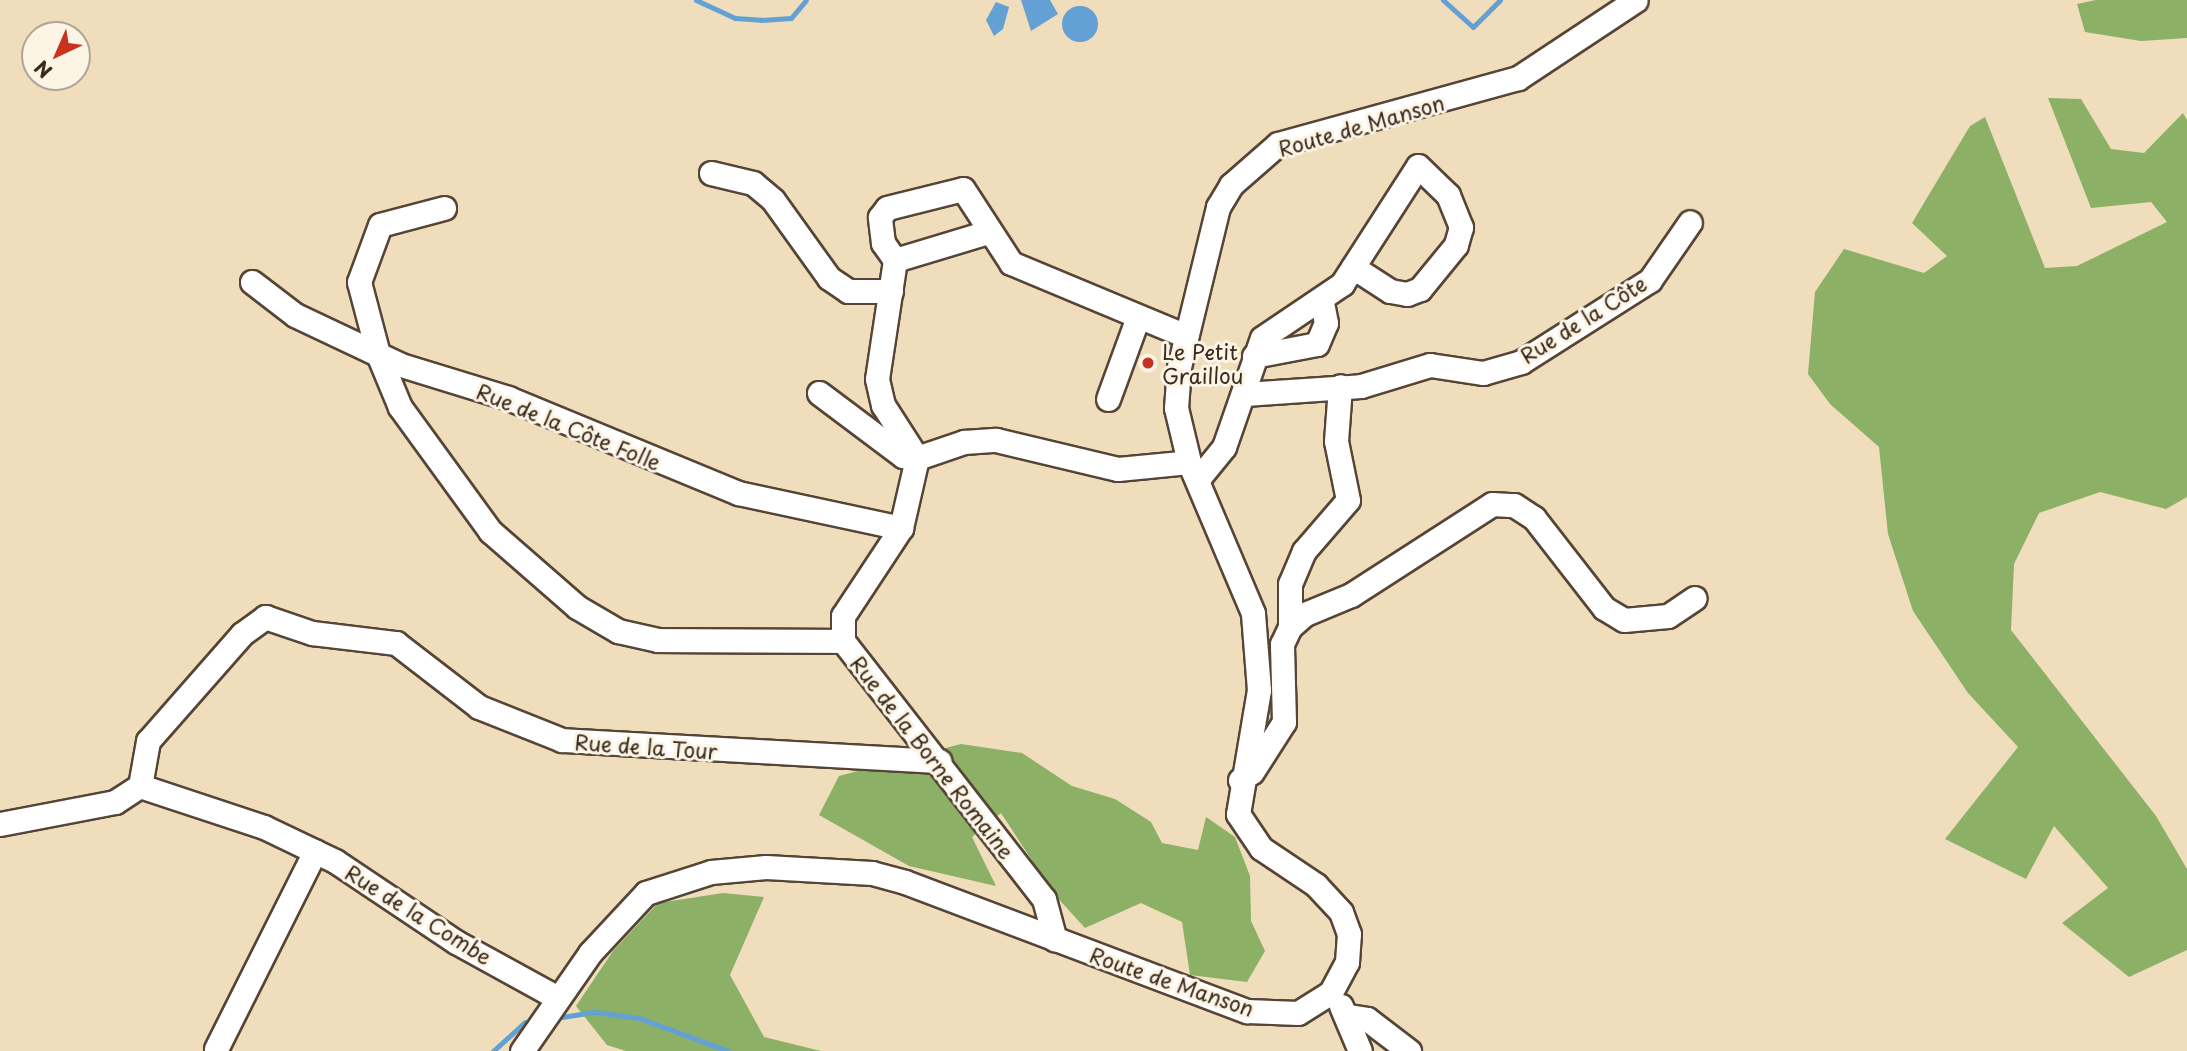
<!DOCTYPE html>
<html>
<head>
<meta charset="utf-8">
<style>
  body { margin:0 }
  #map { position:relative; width:2187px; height:1051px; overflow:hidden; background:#efddbb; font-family:"Playpen Sans",sans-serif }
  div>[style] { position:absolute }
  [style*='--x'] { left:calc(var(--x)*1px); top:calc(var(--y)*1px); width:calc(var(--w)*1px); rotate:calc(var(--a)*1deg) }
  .forest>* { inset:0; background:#8bb066 }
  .water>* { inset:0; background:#63a0d4 }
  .round { border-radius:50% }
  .stream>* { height:5px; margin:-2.5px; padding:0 2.5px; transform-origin:2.5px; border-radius:2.5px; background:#63a0d4 }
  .roads { filter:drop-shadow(2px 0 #564536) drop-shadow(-2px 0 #564536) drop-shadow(0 2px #564536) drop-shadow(0 -2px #564536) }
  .minor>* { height:23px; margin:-11.5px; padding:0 11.5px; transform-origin:11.5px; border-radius:11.5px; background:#fff }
  .dots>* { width:19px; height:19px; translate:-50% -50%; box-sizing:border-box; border:4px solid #fcf5e5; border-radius:50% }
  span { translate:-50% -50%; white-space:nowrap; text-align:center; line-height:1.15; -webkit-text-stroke:6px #fcf5e5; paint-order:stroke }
  .street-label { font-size:21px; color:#3b2a1e }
  .poi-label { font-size:21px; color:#3b2a1e }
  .left { translate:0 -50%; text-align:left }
  .north { position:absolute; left:21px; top:21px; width:70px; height:70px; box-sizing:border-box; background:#fcf5e5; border:2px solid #afa495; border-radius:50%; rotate:224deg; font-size:19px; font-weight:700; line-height:28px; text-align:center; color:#3b2a1e }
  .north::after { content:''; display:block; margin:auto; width:24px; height:32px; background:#c8321e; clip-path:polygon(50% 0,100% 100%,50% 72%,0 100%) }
</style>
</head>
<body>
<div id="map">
  <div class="forest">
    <div style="clip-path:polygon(2096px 0,2187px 0,2187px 38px,2141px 41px,2085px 32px,2077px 4px)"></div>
    <div style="clip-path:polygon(2048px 98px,2081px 99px,2111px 149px,2144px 153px,2183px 113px,2187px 120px,2187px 497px,2166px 509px,2100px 492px,2039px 513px,2014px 564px,2011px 630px,2156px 816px,2187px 869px,2187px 950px,2129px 977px,2062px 923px,2108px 888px,2054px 826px,2026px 879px,1945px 839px,2018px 747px,1968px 693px,1913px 611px,1888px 534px,1879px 447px,1830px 404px,1808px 374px,1815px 292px,1844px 249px,1924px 273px,1947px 256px,1912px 223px,1970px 126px,1985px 117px,2045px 268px,2077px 266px,2167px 222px,2151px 202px,2091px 208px)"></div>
    <div style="clip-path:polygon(961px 744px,1022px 753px,1072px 786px,1115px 799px,1151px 822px,1162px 843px,1198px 850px,1206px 817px,1235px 837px,1250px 876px,1251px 921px,1265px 951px,1247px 982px,1190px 975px,1182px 922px,1141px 903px,1085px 928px,1054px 894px,1001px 813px,972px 837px,996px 886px,909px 866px,819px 815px,839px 776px)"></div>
    <div style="clip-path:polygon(723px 893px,764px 897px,730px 975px,764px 1037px,821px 1051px,626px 1051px,607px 1045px,576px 1006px,613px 951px,658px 903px)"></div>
  </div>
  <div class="water">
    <div style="clip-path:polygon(1021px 0,1050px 0,1058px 14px,1031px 31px)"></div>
    <div style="clip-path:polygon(996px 2px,1009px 7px,1003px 29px,994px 36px,986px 20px)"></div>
    <div class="round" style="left:1062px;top:6px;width:36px;height:36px"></div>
  </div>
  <div class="stream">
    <div style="--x:696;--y:0;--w:43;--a:24.8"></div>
    <div style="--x:735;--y:18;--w:26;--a:4"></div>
    <div style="--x:761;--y:20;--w:30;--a:-4"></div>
    <div style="--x:791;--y:18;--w:23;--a:-50"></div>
    <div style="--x:1443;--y:0;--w:40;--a:42"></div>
    <div style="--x:1473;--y:27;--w:38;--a:-45"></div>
    <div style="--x:562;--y:1017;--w:33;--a:-9"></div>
    <div style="--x:595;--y:1012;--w:44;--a:7.8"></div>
    <div style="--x:639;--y:1018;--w:95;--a:20.3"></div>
    <div style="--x:493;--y:1051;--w:43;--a:-42.2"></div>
  </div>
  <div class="roads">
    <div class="minor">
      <div style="--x:711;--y:173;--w:43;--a:13.4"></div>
      <div style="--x:753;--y:183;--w:26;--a:40"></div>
      <div style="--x:773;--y:200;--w:96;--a:54.3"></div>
      <div style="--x:829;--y:278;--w:23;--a:34"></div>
      <div style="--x:848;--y:291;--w:43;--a:0"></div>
      <div style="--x:444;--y:208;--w:66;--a:165.1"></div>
      <div style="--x:380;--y:225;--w:61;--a:110.2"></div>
      <div style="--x:359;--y:282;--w:74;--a:75.2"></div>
      <div style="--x:378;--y:354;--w:57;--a:67.5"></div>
      <div style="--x:400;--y:407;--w:153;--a:54"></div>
      <div style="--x:490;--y:531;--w:116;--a:41.1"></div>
      <div style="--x:577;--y:607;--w:48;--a:30.3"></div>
      <div style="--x:618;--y:631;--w:41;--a:12.7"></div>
      <div style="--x:658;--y:640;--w:185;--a:0.3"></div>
      <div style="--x:988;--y:232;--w:97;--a:163.2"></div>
      <div style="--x:895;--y:260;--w:120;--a:98.6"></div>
      <div style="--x:877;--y:379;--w:27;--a:77"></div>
      <div style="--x:883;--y:405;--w:63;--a:57.3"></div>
      <div style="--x:917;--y:458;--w:50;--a:-18.8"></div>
      <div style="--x:964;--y:442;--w:32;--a:-4"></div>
      <div style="--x:996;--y:440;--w:125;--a:13.4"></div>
      <div style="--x:1118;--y:469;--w:71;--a:-5.6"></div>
      <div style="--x:895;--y:260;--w:21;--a:-125"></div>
      <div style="--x:883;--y:243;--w:26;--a:-97"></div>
      <div style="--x:880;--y:217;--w:11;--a:-52"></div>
      <div style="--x:887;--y:208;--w:78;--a:-14"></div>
      <div style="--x:963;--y:189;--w:88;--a:57"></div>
      <div style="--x:1011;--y:263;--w:190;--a:22.6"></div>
      <div style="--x:252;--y:282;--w:54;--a:37.5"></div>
      <div style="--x:295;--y:315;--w:117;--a:25.3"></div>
      <div style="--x:401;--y:365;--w:112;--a:17.1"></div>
      <div style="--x:508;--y:398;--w:249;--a:22.4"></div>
      <div style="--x:738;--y:493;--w:167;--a:12.1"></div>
      <div style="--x:1254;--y:356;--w:64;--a:-10.8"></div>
      <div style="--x:1317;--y:344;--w:23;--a:-67"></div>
      <div style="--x:1326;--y:323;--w:20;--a:-101"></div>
      <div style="--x:819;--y:393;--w:105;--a:36.9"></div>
      <div style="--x:903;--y:456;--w:14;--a:8"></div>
      <div style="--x:917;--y:458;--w:72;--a:102.9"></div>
      <div style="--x:901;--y:528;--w:105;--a:123.4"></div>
      <div style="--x:843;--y:616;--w:25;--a:90"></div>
      <div style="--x:843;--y:641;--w:327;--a:52.1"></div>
      <div style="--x:1044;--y:899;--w:42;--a:75"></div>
      <div style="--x:1245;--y:394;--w:116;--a:-3.9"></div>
      <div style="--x:1361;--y:386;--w:72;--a:-16.9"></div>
      <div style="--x:1430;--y:365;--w:54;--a:8.6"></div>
      <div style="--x:1483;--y:373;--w:40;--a:-16"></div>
      <div style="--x:1521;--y:362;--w:153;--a:-32.4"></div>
      <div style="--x:1650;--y:280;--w:70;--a:-55.4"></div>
      <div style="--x:1108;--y:399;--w:87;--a:-69.9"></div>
      <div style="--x:1198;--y:479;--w:41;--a:-50.9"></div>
      <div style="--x:1224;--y:447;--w:115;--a:-70.8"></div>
      <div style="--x:1262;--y:338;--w:97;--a:-34"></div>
      <div style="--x:1342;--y:284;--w:140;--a:-57.2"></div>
      <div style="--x:1418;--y:166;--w:42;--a:44"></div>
      <div style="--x:1448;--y:195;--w:35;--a:68"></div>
      <div style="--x:1461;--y:227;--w:19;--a:106"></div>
      <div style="--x:1456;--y:245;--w:57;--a:129.3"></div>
      <div style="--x:1420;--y:289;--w:14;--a:159"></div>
      <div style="--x:1407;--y:294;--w:17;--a:-170"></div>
      <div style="--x:1390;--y:291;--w:44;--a:-147"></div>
      <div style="--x:1290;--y:627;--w:43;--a:-90"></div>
      <div style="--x:1290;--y:584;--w:36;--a:-67"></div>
      <div style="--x:1304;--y:551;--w:67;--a:-49.2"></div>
      <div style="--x:1348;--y:500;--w:60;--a:-101.5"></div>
      <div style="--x:1336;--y:441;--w:55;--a:-85.8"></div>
      <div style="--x:1240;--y:780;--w:14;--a:-34"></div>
      <div style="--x:1252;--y:772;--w:59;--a:-57.4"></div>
      <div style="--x:1284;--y:722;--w:78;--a:-91.5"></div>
      <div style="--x:1282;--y:644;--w:19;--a:-65"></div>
      <div style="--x:1290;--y:627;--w:20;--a:-41"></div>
      <div style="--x:1305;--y:614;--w:50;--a:-22.4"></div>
      <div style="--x:1351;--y:595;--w:168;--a:-32.8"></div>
      <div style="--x:1492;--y:504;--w:22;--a:3"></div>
      <div style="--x:1514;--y:505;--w:24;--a:33"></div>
      <div style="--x:1534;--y:518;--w:114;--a:52.1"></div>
      <div style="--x:1604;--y:608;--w:23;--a:31"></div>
      <div style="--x:1624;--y:620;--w:44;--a:-5.2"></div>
      <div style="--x:1668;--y:616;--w:32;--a:-34"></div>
      <div style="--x:140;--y:786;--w:46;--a:-79.9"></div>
      <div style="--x:148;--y:741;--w:142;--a:-48.7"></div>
      <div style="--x:242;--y:634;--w:29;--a:-36"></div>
      <div style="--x:265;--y:617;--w:50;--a:18.8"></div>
      <div style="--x:312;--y:633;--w:85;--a:6.8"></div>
      <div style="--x:396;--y:643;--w:105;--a:37.6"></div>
      <div style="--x:479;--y:707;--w:89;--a:21.7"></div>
      <div style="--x:562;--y:740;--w:378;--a:3.2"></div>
      <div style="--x:0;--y:824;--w:117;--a:-10.8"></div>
      <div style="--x:115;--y:802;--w:30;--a:-33"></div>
      <div style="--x:140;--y:786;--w:131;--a:18.3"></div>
      <div style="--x:264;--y:827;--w:79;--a:25.6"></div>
      <div style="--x:335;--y:861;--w:146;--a:33.8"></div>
      <div style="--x:456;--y:942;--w:116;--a:28.8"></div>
      <div style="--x:1341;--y:1006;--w:49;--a:67.1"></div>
      <div style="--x:1349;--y:1016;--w:18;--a:9"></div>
      <div style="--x:1367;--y:1019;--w:53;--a:37.3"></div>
      <div style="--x:216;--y:1049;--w:221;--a:-63.4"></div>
      <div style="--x:522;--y:1051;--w:119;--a:-55.2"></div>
      <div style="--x:590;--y:953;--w:82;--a:-47"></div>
      <div style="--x:646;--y:893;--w:68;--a:-17.9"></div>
      <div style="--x:711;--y:872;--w:55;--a:-5.2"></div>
      <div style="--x:766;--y:867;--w:106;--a:3.2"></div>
      <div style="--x:872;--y:873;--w:34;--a:15"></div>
      <div style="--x:905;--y:882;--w:366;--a:20.7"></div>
      <div style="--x:1247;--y:1011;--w:51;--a:2.2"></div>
      <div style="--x:1298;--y:1013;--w:39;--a:-32"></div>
      <div style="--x:1331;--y:992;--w:34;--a:-62"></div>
      <div style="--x:1347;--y:962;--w:28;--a:-86"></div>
      <div style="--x:1349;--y:934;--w:23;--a:-110"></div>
      <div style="--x:1341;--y:912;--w:37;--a:-133"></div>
      <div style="--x:1316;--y:885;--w:66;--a:-146.1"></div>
      <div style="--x:1261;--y:848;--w:41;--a:-124.1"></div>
      <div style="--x:1238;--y:814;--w:126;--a:-80.4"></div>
      <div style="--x:1259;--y:690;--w:77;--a:-94.5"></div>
      <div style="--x:1253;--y:613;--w:164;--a:-113"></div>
      <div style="--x:1189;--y:462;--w:56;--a:-103.5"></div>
      <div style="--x:1176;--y:408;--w:41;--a:-85.8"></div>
      <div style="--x:1179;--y:367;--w:165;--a:-76.3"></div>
      <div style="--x:1218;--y:207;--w:26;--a:-59"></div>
      <div style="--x:1231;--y:185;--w:62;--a:-41.1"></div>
      <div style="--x:1278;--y:144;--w:249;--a:-15.4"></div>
      <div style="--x:1518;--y:78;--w:141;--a:-33.5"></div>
    </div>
  </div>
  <div class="dots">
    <div style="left:1148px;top:363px;background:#c8321e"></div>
  </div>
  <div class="street-label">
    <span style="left:1361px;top:125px;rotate:-16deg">Route de Manson</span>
    <span style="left:1583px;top:319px;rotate:-32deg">Rue de la Côte</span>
    <span style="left:569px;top:426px;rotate:22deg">Rue de la Côte Folle</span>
    <span style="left:646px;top:746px;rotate:4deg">Rue de la Tour</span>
    <span style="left:933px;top:757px;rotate:52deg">Rue de la Borne Romaine</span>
    <span style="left:419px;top:914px;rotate:32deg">Rue de la Combe</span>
    <span style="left:1172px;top:981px;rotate:19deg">Route de Manson</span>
  </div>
  <div class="poi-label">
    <span class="left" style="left:1162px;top:363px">Le Petit<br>Graillou</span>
  </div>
  <div class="north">N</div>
</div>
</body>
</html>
